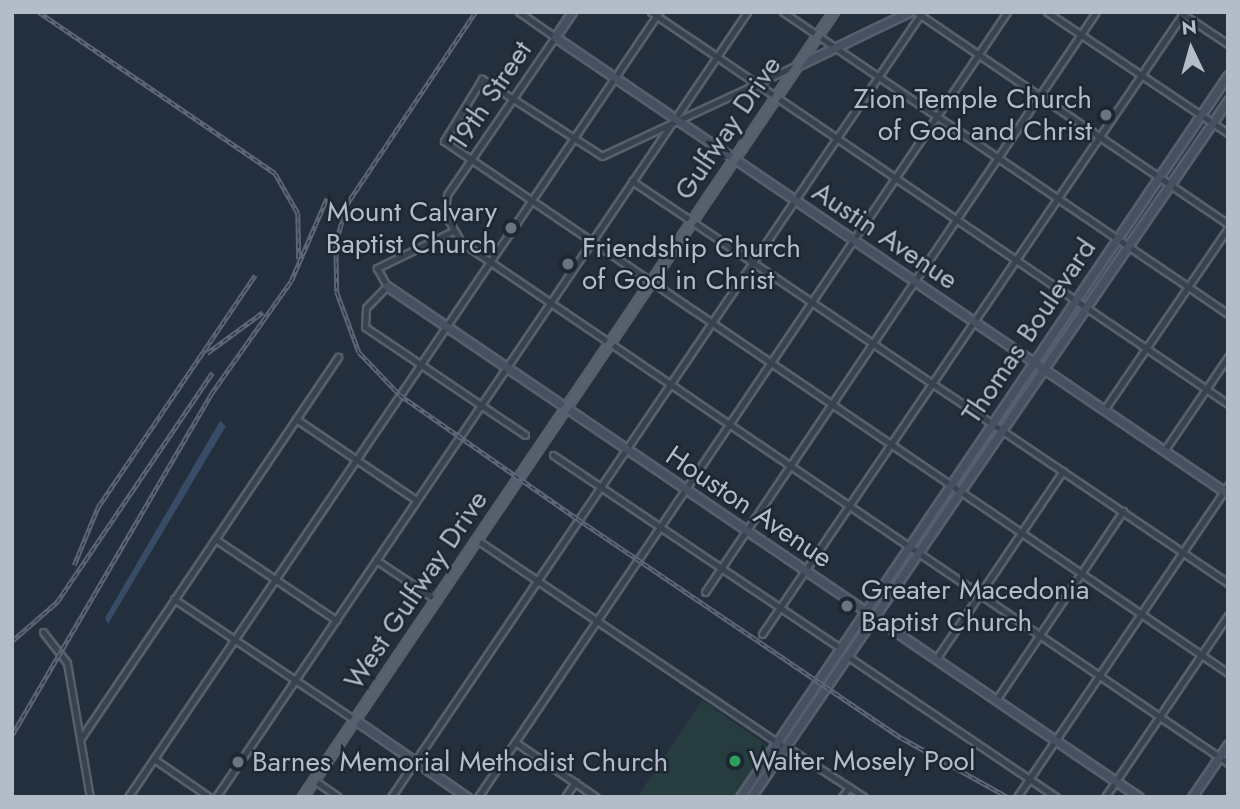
<!DOCTYPE html>
<html>
<head>
<meta charset="utf-8">
<style>
  body { margin:0 }
  #map { position:relative; width:1240px; height:809px; overflow:hidden; background:#242f3e; font-family:Jost,sans-serif }
  div>[style] { position:absolute }
  [style*='--x'] { left:calc(var(--x)*1px); top:calc(var(--y)*1px); width:calc(var(--w)*1px); rotate:calc(var(--a)*1deg) }
  .green>* { inset:0; background:#263c3f }
  .water>* { inset:0; background:#394c67 }
  .roads { filter:drop-shadow(2px 0 #565f6c) drop-shadow(-2px 0 #565f6c) drop-shadow(0 2px #565f6c) drop-shadow(0 -2px #565f6c) }
  .street>* { height:5px; margin:-2.5px; padding:0 2.5px; transform-origin:2.5px; border-radius:2.5px; background:#38414e }
  .secondary>* { height:7px; margin:-3.5px; padding:0 3.5px; transform-origin:3.5px; border-radius:3.5px; background:#465061 }
  .primary>* { height:8px; margin:-4px; padding:0 4px; transform-origin:4px; border-radius:4px; background:#56606e }
  .rail>* { height:4.5px; margin-top:-2.25px; transform-origin:0; background:repeating-linear-gradient(90deg,#1d2633 0 5px,#5a6575 0 10px); box-sizing:border-box; border-block:2px solid #5a6575 }
  .dots>* { width:19px; height:19px; translate:-50% -50%; box-sizing:border-box; border:4px solid #1d2633; border-radius:50% }
  span { translate:-50% -50%; white-space:nowrap; text-align:center; line-height:1.15; -webkit-text-stroke:5px #1d2633; paint-order:stroke }
  .street-label { font-size:28px; color:#b4bcc9 }
  .poi-label { font-size:28px; color:#b4bcc9 }
  .right { translate:-100% -50%; text-align:right }
  .left { translate:0 -50%; text-align:left }
  .frame { position:absolute; inset:0; border:14px solid #b4bcc9; pointer-events:none }
  .north { position:absolute; left:1156px; top:14px; width:70px; height:70px; -webkit-text-stroke:5px #1d2633; paint-order:stroke; rotate:355deg; font-size:19px; font-weight:700; line-height:28px; text-align:center; color:#b4bcc9 }
  .north::after { content:''; display:block; margin:auto; width:24px; height:32px; background:#b4bcc9; clip-path:polygon(50% 0,100% 100%,50% 72%,0 100%) }
</style>
</head>
<body>
<div id="map">
  <div class="green">
    <div style="clip-path:polygon(702px 700px,768px 746px,734px 797px,637px 797px)"></div>
  </div>
  <div class="water">
    <div style="clip-path:polygon(220px 421px,226px 426px,108px 624px,105px 618px)"></div>
  </div>
  <div class="roads">
    <div class="street">
      <div style="--x:519;--y:12;--w:44;--a:34.8"></div>
      <div style="--x:555;--y:37;--w:191;--a:124.4"></div>
      <div style="--x:447;--y:195;--w:19;--a:96"></div>
      <div style="--x:445;--y:214;--w:32;--a:60"></div>
      <div style="--x:461;--y:242;--w:927;--a:34.19"></div>
      <div style="--x:651;--y:12;--w:698;--a:34.19"></div>
      <div style="--x:783;--y:12;--w:538;--a:34.16"></div>
      <div style="--x:916;--y:12;--w:377;--a:34.2"></div>
      <div style="--x:1047;--y:12;--w:218;--a:33.8"></div>
      <div style="--x:1181;--y:13;--w:56;--a:33.4"></div>
      <div style="--x:797;--y:65;--w:215;--a:155"></div>
      <div style="--x:602;--y:156;--w:143;--a:-147.3"></div>
      <div style="--x:482;--y:79;--w:73;--a:121.5"></div>
      <div style="--x:444;--y:141;--w:947;--a:34.16"></div>
      <div style="--x:632;--y:181;--w:719;--a:34"></div>
      <div style="--x:453;--y:231;--w:85;--a:154"></div>
      <div style="--x:377;--y:268;--w:21;--a:61"></div>
      <div style="--x:387;--y:286;--w:30;--a:134"></div>
      <div style="--x:366;--y:308;--w:19;--a:93"></div>
      <div style="--x:365;--y:327;--w:193;--a:34"></div>
      <div style="--x:1104;--y:410;--w:220;--a:-55.7"></div>
      <div style="--x:296;--y:419;--w:145;--a:34"></div>
      <div style="--x:1164;--y:451;--w:114;--a:-55.8"></div>
      <div style="--x:553;--y:455;--w:346;--a:33.9"></div>
      <div style="--x:215;--y:539;--w:146;--a:33.8"></div>
      <div style="--x:477;--y:540;--w:370;--a:34"></div>
      <div style="--x:376;--y:560;--w:72;--a:33.7"></div>
      <div style="--x:705;--y:592;--w:699;--a:-56.01"></div>
      <div style="--x:174;--y:599;--w:218;--a:33.8"></div>
      <div style="--x:43;--y:632;--w:39;--a:52"></div>
      <div style="--x:67;--y:663;--w:136;--a:80.3"></div>
      <div style="--x:762;--y:634;--w:752;--a:-55.84"></div>
      <div style="--x:847;--y:656;--w:252;--a:34"></div>
      <div style="--x:936;--y:659;--w:227;--a:-56"></div>
      <div style="--x:996;--y:700;--w:228;--a:-56.1"></div>
      <div style="--x:81;--y:738;--w:460;--a:-56"></div>
      <div style="--x:515;--y:742;--w:98;--a:34.2"></div>
      <div style="--x:790;--y:749;--w:88;--a:33"></div>
      <div style="--x:154;--y:759;--w:67;--a:34.6"></div>
      <div style="--x:314;--y:780;--w:29;--a:35"></div>
      <div style="--x:128;--y:797;--w:948;--a:-55.92"></div>
      <div style="--x:216;--y:797;--w:948;--a:-55.92"></div>
      <div style="--x:391;--y:797;--w:948;--a:-55.92"></div>
      <div style="--x:478;--y:797;--w:947;--a:-56.02"></div>
      <div style="--x:565;--y:797;--w:18;--a:-56"></div>
      <div style="--x:842;--y:797;--w:12;--a:-55"></div>
      <div style="--x:1017;--y:797;--w:377;--a:-55.9"></div>
      <div style="--x:1105;--y:797;--w:220;--a:-55.9"></div>
    </div>
    <div class="secondary">
      <div style="--x:572;--y:12;--w:30;--a:124"></div>
      <div style="--x:555;--y:37;--w:813;--a:34.18"></div>
      <div style="--x:799;--y:65;--w:122;--a:-25.7"></div>
      <div style="--x:387;--y:286;--w:909;--a:34.2"></div>
      <div style="--x:355;--y:720;--w:136;--a:34.5"></div>
      <div style="--x:740;--y:797;--w:871;--a:-55.95"></div>
      <div style="--x:751;--y:797;--w:845;--a:-55.61"></div>
      <div style="--x:1192;--y:797;--w:64;--a:-55.8"></div>
    </div>
    <div class="primary">
      <div style="--x:303;--y:797;--w:948;--a:-55.92"></div>
    </div>
  </div>
  <div class="rail">
    <div style="--x:39;--y:12;--w:286;--a:34.3"></div>
    <div style="--x:275;--y:173;--w:46;--a:60.1"></div>
    <div style="--x:298;--y:213;--w:46;--a:88.8"></div>
    <div style="--x:476;--y:12;--w:232;--a:123.8"></div>
    <div style="--x:347;--y:205;--w:40;--a:106"></div>
    <div style="--x:336;--y:243;--w:49;--a:88.8"></div>
    <div style="--x:337;--y:292;--w:64;--a:69.9"></div>
    <div style="--x:359;--y:352;--w:59;--a:46.4"></div>
    <div style="--x:400;--y:395;--w:217;--a:34.9"></div>
    <div style="--x:578;--y:519;--w:391;--a:34.1"></div>
    <div style="--x:902;--y:738;--w:121;--a:29.1"></div>
    <div style="--x:207;--y:353;--w:69;--a:-36.2"></div>
    <div style="--x:74;--y:565;--w:63;--a:-67.5"></div>
    <div style="--x:98;--y:507;--w:280;--a:-55.9"></div>
    <div style="--x:12;--y:641;--w:60;--a:-40.9"></div>
    <div style="--x:57;--y:602;--w:277;--a:-55.9"></div>
    <div style="--x:12;--y:735;--w:395;--a:-59.7"></div>
    <div style="--x:211;--y:394;--w:138;--a:-54.7"></div>
    <div style="--x:291;--y:281;--w:90;--a:-66.6"></div>
  </div>
  <div class="dots">
    <div style="left:1106px;top:115px;background:#6b7280"></div>
    <div style="left:511px;top:228px;background:#6b7280"></div>
    <div style="left:568px;top:264px;background:#6b7280"></div>
    <div style="left:847px;top:606px;background:#6b7280"></div>
    <div style="left:735px;top:761px;background:#2e9e5b"></div>
    <div style="left:238px;top:762px;background:#6b7280"></div>
  </div>
  <div class="street-label">
    <span style="left:490px;top:96px;rotate:-56deg">19th Street</span>
    <span style="left:728px;top:128px;rotate:-56deg">Gulfway Drive</span>
    <span style="left:885px;top:236px;rotate:34deg">Austin Avenue</span>
    <span style="left:1029px;top:331px;rotate:-56deg">Thomas Boulevard</span>
    <span style="left:749px;top:507px;rotate:34deg">Houston Avenue</span>
    <span style="left:416px;top:590px;rotate:-56deg">West Gulfway Drive</span>
  </div>
  <div class="poi-label">
    <span class="right" style="left:1092px;top:115px">Zion Temple Church<br>of God and Christ</span>
    <span class="right" style="left:497px;top:228px">Mount Calvary<br>Baptist Church</span>
    <span class="left" style="left:582px;top:264px">Friendship Church<br>of God in Christ</span>
    <span class="left" style="left:861px;top:606px">Greater Macedonia<br>Baptist Church</span>
    <span class="left" style="left:749px;top:761px">Walter Mosely Pool</span>
    <span class="left" style="left:252px;top:762px">Barnes Memorial Methodist Church</span>
  </div>
  <div class="frame"></div>
  <div class="north">N</div>
</div>
</body>
</html>
